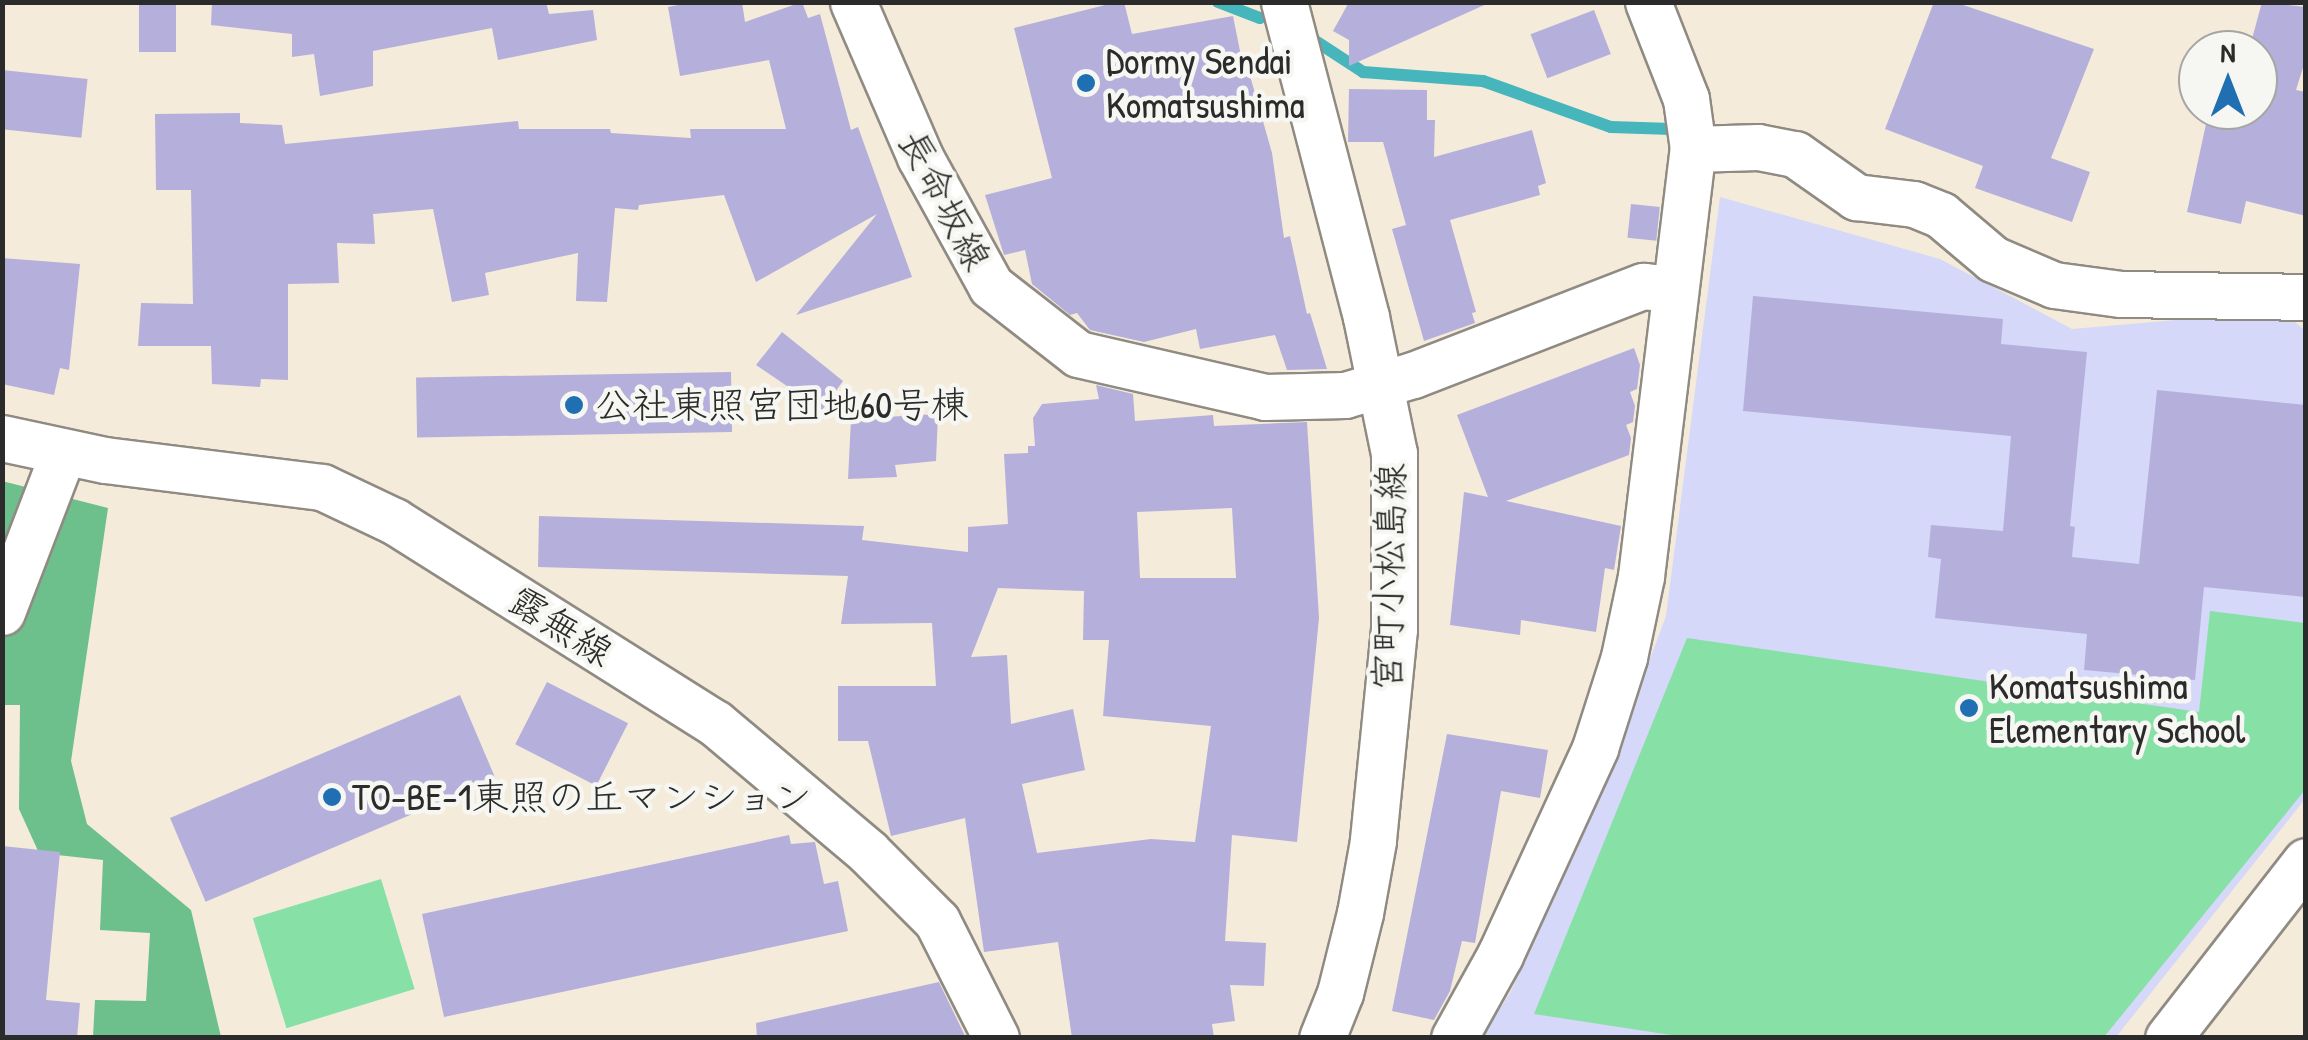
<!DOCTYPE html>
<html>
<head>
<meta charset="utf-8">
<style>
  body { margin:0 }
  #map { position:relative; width:2308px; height:1040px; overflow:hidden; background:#f4ebda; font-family:"Patrick Hand","Klee One",sans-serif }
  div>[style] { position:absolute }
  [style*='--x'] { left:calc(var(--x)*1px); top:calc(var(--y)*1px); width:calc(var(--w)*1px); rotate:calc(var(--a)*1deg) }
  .built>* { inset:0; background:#d5d8f9 }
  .green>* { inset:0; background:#87e1a7; transform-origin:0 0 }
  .forest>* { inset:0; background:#6dbf8c }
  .stream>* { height:12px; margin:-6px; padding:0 6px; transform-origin:6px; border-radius:6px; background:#46b6bc }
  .building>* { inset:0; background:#b5b0db; transform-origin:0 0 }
  .roads { filter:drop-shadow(2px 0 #908b82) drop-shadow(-2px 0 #908b82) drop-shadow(0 2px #908b82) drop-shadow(0 -2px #908b82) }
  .minor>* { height:45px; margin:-22.5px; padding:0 22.5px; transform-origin:22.5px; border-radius:22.5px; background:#fff }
  .dots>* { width:28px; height:28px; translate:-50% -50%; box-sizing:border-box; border:5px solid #f6f6f2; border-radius:50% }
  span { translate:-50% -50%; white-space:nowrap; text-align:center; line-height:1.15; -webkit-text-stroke:9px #f6f6f2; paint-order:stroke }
  .poi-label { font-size:38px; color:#2b2b2b }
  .left { translate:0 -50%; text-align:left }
  .street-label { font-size:38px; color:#2b2b2b }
  .frame { position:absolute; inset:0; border:5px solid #2b2b2b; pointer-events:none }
  .north { position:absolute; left:2178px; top:30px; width:100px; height:100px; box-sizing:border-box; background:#f6f6f2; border:2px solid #a5a5a2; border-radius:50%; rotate:0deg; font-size:28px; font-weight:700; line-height:40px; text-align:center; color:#2b2b2b }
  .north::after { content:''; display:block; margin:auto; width:35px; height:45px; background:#1f6fb2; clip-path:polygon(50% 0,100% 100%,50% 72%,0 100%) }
</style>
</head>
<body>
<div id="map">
  <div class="built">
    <div style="clip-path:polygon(1720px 197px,1940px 259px,2072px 329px,2281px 311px,2305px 330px,2305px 799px,2116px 1037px,1481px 1038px,1510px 993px,1588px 825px,1666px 616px)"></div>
  </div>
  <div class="green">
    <div style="clip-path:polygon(2210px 611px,2305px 623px,2305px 790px,2104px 1037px,1684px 1037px,1534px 1014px,1687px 638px,2199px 712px)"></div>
    <div style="left:381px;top:879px;width:115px;height:134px;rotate:73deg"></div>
  </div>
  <div class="forest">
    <div style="clip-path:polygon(2px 481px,108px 508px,71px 761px,87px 824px,191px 910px,221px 1037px,93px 1037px,95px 1000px,146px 1001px,150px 933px,100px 930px,103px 860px,39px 853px,19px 809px,20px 705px,2px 705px)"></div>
  </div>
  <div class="stream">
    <div style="--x:1218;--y:2;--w:45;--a:20.9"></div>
    <div style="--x:1314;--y:40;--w:59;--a:33.1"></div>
    <div style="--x:1363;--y:72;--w:120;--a:4.3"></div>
    <div style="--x:1483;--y:81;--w:136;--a:19.8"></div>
    <div style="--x:1611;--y:127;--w:61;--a:1.9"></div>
  </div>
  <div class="building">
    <div style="left:139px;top:2px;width:37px;height:50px"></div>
    <div style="clip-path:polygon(212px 2px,546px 2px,549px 14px,593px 10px,597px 40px,498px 60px,492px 28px,373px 51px,373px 86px,320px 96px,314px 54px,292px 57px,292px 34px,211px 25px)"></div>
    <div style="clip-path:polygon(693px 2px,742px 2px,745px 22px,802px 2px,808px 18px,820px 14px,851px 130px,858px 127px,912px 277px,796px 315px,877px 214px,756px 282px,724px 195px,639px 205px,638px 210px,615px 208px,607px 302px,576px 301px,578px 253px,485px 273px,489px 295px,452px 302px,433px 209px,373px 214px,375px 244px,337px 243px,339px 283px,288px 284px,288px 380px,261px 379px,260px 387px,212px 384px,211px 346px,138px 346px,141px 303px,193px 304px,191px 190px,156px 190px,155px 114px,240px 113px,240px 123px,282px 125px,285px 144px,518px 121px,519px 129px,610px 129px,611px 133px,691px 138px,690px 129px,786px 129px,769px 60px,680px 76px,668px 7px)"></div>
    <div style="clip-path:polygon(1117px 2px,1124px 2px,1132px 34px,1233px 16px,1243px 66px,1247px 65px,1272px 153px,1284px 238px,1290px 236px,1307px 314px,1310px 313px,1327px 369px,1287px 370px,1275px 335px,1200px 349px,1196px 329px,1144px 342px,1090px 330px,1077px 313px,1070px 315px,1032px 284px,1025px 250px,1004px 255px,985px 195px,1052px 178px,1014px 28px)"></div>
    <div style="clip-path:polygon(1349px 2px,1491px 2px,1349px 66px,1349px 40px,1333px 31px)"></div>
    <div style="clip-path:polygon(1934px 2px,1954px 2px,2094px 49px,2051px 158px,2090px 172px,2072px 222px,1975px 188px,1983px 166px,1885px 129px)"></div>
    <div style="clip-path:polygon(2262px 2px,2306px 7px,2306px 58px,2296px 90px,2306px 92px,2306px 216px,2246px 201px,2241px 224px,2187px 212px,2209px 110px,2258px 110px,2258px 50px,2249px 50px)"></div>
    <div style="left:1594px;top:10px;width:47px;height:68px;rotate:69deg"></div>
    <div style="left:2px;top:70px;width:86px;height:59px;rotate:6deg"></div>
    <div style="clip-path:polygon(1349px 89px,1427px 90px,1427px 120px,1435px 120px,1434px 157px,1532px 130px,1546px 183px,1538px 186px,1540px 195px,1450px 220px,1476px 312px,1472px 313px,1475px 323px,1424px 341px,1392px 229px,1406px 225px,1383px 142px,1348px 142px)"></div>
    <div style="left:1631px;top:204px;width:29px;height:34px;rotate:6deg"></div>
    <div style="clip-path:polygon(2px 258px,80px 264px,69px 370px,60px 368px,54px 395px,2px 384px)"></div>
    <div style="clip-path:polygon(1753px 296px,2003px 319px,2001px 344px,2087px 352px,2070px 526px,2075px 527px,2072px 557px,2139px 564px,2157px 390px,2306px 405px,2306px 597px,2204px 587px,2195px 680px,2084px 670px,2087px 634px,1935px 618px,1941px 559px,1928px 557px,1931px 525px,2003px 531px,2011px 436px,1743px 411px)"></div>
    <div style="clip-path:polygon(782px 332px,843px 381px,822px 410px,756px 365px)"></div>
    <div style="clip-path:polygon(1634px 348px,1640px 365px,1637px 389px,1630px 392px,1635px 406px,1633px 422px,1626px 425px,1631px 438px,1629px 455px,1506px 501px,1621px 526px,1614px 570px,1605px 568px,1596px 632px,1521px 620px,1520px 635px,1450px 625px,1464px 492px,1488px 497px,1457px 415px)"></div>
    <div style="left:731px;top:372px;width:60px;height:315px;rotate:89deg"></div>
    <div style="clip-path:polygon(evenodd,1096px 385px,1133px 394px,1135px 421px,1213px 415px,1214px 426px,1307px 422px,1319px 618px,1297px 842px,1232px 835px,1225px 941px,1266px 943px,1264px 986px,1230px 985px,1235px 1021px,1212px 1024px,1214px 1038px,1072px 1038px,1058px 942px,984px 952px,965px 818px,891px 836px,868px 741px,838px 741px,838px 686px,936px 686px,932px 623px,841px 624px,848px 576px,538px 567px,539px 516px,864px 526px,862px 540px,968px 552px,968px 527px,1008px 524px,1004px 454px,1028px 453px,1028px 446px,1035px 446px,1033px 418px,1042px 404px,1099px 399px,1096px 385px,1232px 508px,1236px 578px,1140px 578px,1137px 512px,1232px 508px,1096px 385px,998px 588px,1084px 591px,1083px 640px,1109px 640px,1103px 716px,1211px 726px,1195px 842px,1151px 839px,1037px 853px,1022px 784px,1085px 770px,1073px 709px,1011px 724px,1007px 655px,971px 657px,998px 588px)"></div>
    <div style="clip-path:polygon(938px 414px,936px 461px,895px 465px,897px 477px,848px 479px,851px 419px)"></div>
    <div style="left:547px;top:682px;width:91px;height:70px;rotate:27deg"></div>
    <div style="left:460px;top:695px;width:91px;height:315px;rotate:67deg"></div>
    <div style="clip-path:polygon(1447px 734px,1548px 750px,1540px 798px,1501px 791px,1475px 943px,1462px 941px,1450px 991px,1434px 1020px,1392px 1011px)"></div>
    <div style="clip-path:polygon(789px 835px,791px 844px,815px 842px,824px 884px,838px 881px,848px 931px,444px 1017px,422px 914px)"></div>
    <div style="clip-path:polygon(2px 846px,60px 852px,46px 1000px,80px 1003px,77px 1038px,2px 1038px)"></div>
    <div style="clip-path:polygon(939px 982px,966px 1038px,757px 1038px,756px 1023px)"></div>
  </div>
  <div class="roads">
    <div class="minor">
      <div style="--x:853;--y:2;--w:169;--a:66.6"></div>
      <div style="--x:920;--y:157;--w:147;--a:61.2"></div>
      <div style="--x:991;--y:286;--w:110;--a:38"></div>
      <div style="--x:1078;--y:354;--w:192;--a:12.9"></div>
      <div style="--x:1265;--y:397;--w:80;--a:-1.4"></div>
      <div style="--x:1345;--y:395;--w:71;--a:-16.4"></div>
      <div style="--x:1413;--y:375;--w:247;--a:-21.2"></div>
      <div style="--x:1643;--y:286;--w:31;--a:6"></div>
      <div style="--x:1284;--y:2;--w:325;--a:75.4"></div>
      <div style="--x:1366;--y:317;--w:139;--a:78.4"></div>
      <div style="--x:1394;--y:453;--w:176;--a:90"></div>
      <div style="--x:1394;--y:629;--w:213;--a:95.7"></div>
      <div style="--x:1373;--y:841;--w:73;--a:100.2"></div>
      <div style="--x:1360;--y:913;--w:82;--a:104"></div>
      <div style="--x:1340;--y:993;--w:48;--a:111.8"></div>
      <div style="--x:1648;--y:2;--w:104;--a:68.6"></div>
      <div style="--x:1686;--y:99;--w:50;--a:82"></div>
      <div style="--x:1693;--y:149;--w:65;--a:-1.8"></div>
      <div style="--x:1758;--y:147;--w:38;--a:11"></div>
      <div style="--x:1795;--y:154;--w:75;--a:35.2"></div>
      <div style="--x:1856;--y:197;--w:58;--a:6.9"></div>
      <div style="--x:1914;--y:204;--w:29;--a:22"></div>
      <div style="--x:1941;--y:215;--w:68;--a:40.2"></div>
      <div style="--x:1993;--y:259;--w:66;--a:23.1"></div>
      <div style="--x:2054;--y:285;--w:68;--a:7.7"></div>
      <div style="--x:2121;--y:294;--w:185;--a:0.9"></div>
      <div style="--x:2;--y:438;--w:105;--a:12.1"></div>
      <div style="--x:105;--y:460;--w:219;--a:7.1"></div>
      <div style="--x:322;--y:487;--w:80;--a:25.3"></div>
      <div style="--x:394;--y:521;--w:379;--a:32.2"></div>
      <div style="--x:715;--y:723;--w:200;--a:40.1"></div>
      <div style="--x:868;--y:852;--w:98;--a:45"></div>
      <div style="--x:937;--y:921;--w:131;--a:63.2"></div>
      <div style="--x:2;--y:612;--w:170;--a:-69"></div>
      <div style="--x:1454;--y:1038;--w:95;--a:-61"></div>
      <div style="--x:1500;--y:955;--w:228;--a:-65.3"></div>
      <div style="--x:1595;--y:748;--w:96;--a:-72.3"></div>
      <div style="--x:1624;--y:657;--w:83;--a:-78.1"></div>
      <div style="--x:1641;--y:576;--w:430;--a:-83.1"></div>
      <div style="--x:2168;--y:1038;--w:224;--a:-52.1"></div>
    </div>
  </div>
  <div class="dots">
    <div style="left:1086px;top:83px;background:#1f6fb2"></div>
    <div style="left:574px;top:405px;background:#1f6fb2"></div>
    <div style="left:1969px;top:708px;background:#1f6fb2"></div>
    <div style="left:332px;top:797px;background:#1f6fb2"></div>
  </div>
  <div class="poi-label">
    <span class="left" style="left:1106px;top:83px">Dormy Sendai<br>Komatsushima</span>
    <span class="left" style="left:594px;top:405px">公社東照宮団地60号棟</span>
    <span class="left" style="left:1989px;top:708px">Komatsushima<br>Elementary School</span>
    <span class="left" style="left:352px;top:797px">TO-BE-1東照の丘マンション</span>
  </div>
  <div class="street-label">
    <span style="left:945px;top:200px;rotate:62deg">長命坂線</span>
    <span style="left:1389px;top:577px;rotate:-89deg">宮町小松島線</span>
    <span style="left:561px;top:626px;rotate:32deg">露無線</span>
  </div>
  <div class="frame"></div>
  <div class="north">N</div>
</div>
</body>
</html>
